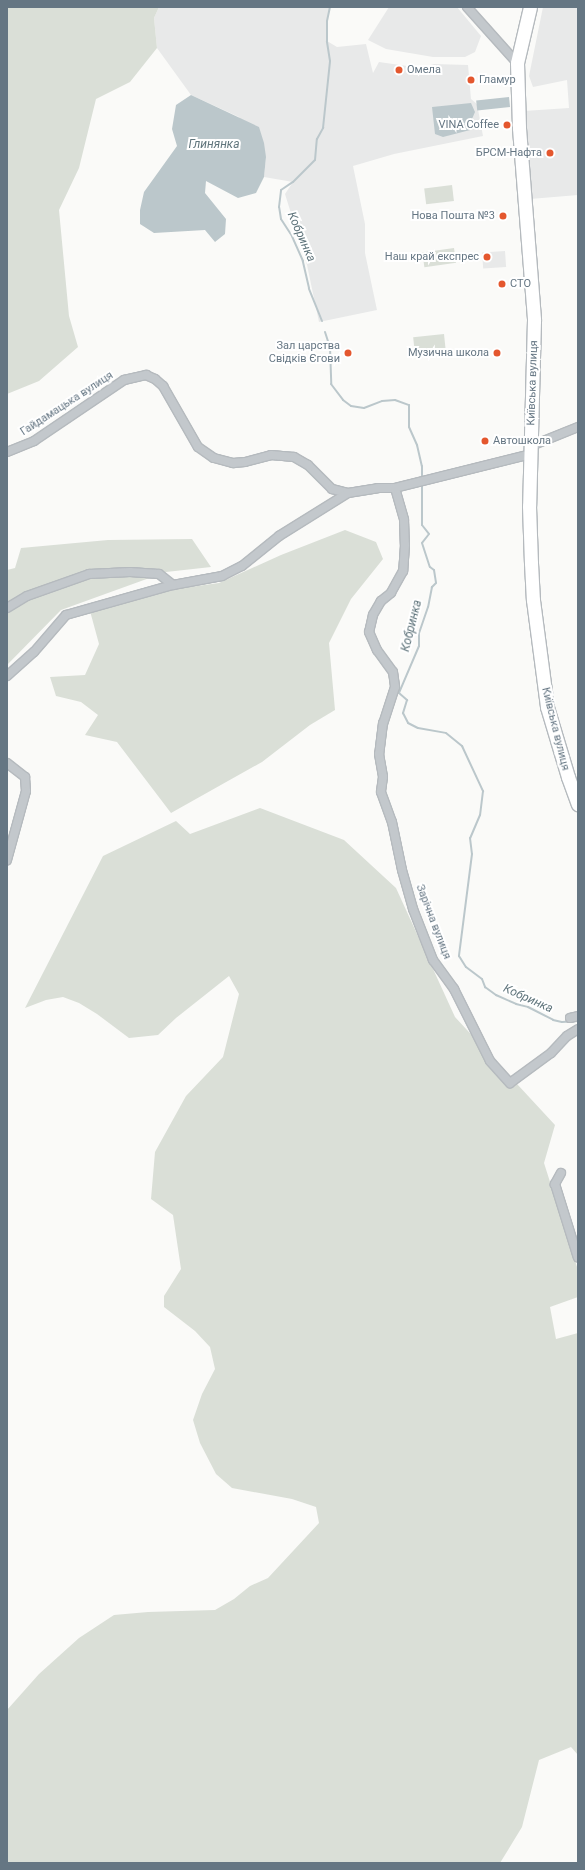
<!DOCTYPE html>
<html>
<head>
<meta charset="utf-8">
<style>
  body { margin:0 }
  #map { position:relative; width:585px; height:1870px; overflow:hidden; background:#fafaf8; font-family:Roboto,sans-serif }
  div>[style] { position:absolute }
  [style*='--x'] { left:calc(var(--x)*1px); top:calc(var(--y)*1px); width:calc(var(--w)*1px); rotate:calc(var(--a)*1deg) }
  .built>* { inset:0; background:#e8e9e9; transform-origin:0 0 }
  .green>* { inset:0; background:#dadfd7; transform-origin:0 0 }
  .water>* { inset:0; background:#bbc7cb; transform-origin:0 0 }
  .stream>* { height:2px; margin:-1px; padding:0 1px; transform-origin:1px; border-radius:1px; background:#bbc7cb }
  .roads { filter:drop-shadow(1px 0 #b5babe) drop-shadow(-1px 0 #b5babe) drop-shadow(0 1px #b5babe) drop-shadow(0 -1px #b5babe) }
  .street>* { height:8px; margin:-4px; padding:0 4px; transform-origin:4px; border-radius:4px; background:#c3c8cc }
  .primary>* { height:13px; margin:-6.5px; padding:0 6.5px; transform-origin:6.5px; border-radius:6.5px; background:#fff }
  .dots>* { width:11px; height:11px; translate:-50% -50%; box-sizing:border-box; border:2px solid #fff; border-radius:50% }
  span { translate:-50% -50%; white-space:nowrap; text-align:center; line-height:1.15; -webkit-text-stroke:4px #fff; paint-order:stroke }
  .poi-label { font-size:11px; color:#657683 }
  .left { translate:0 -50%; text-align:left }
  .right { translate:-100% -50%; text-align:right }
  .street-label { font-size:11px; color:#657683 }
  .water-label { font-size:12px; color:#60757c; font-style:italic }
  .frame { position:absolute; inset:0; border:8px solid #657683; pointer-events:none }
</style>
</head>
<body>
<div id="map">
  <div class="built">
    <div style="clip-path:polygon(159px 7px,330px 7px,327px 21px,327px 41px,337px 47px,366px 44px,373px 73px,379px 62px,421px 68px,434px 64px,468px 65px,471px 99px,477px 104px,483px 136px,394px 154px,353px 166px,365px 224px,365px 253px,377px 310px,319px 322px,307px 265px,285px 194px,293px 182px,264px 177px,266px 157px,239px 117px,191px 95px,157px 48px,154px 18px)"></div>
    <div style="clip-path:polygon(389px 7px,457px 7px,481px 36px,475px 52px,465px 57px,433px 57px,386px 49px,368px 40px)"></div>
    <div style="clip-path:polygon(543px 7px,578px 7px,578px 195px,530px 199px,524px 111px,569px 108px,567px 80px,533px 87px,529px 76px)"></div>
    <div style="left:505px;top:251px;width:16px;height:23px;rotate:86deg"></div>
  </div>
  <div class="green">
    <div style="clip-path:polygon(7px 7px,159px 7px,154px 18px,157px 48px,130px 82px,96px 99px,79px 168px,59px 210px,69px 316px,78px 347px,39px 381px,7px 394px)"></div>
    <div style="left:452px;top:185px;width:16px;height:28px;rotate:83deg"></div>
    <div style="left:454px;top:248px;width:15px;height:32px;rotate:82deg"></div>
    <div style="left:444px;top:334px;width:18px;height:31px;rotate:84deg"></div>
    <div style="clip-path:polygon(345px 530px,376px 542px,383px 559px,351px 599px,329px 643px,335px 710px,310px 725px,262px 762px,171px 813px,117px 742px,85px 735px,98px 715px,81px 702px,56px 696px,50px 677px,85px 675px,99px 644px,90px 611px,168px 590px,219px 583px,281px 555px)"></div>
    <div style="clip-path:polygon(192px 539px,211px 567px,166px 572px,61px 610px,7px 665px,7px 570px,15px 568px,21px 548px,108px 540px)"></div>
    <div style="clip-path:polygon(260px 808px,344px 840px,396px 888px,455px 1017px,555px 1125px,544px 1163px,578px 1270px,578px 1297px,550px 1307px,556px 1339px,578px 1333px,578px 1755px,571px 1747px,539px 1760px,522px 1827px,500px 1863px,7px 1863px,7px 1710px,39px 1674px,79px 1638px,114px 1615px,148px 1612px,215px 1610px,234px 1599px,250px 1586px,268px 1578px,319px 1523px,316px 1507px,292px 1499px,232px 1488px,216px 1474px,200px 1443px,193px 1420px,202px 1394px,215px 1369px,210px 1347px,195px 1331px,164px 1307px,164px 1296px,181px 1269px,173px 1215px,151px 1199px,155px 1152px,186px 1096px,223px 1057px,239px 994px,229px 976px,176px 1018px,158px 1035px,129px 1038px,97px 1014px,79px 1003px,63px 997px,46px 1000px,25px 1008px,103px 856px,176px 821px,190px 834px)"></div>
  </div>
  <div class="water">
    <div style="clip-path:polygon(191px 95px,259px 127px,264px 143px,266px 157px,264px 177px,256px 193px,238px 198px,206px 181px,205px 193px,226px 219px,225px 234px,215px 242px,205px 230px,154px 233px,140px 224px,140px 210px,144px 192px,177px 146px,172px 129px,176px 105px)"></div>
    <div style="left:509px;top:97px;width:10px;height:33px;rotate:84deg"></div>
    <div style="clip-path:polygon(471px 103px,475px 112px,472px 119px,474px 129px,443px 137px,435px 134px,432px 107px)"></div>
  </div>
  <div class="stream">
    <div style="--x:322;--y:321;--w:35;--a:-112"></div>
    <div style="--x:309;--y:288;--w:28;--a:-103"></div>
    <div style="--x:303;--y:261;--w:27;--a:-114"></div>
    <div style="--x:292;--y:236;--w:20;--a:-123"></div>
    <div style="--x:281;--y:219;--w:12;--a:-99"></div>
    <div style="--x:279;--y:207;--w:17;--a:-83"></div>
    <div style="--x:281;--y:190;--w:14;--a:-34"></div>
    <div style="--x:293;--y:182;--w:31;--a:-45"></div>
    <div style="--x:315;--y:160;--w:21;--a:-85"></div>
    <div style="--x:317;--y:139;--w:13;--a:-61"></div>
    <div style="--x:323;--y:128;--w:67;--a:-84"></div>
    <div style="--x:330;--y:61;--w:20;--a:-99"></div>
    <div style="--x:327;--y:41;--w:20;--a:-90"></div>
    <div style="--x:327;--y:21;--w:14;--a:-78"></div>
    <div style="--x:325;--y:332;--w:16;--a:72"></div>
    <div style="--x:330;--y:347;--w:37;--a:88"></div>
    <div style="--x:331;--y:384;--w:20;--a:53"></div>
    <div style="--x:343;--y:400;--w:10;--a:37"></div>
    <div style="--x:351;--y:406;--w:13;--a:9"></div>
    <div style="--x:364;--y:408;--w:19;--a:-21"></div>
    <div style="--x:382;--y:401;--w:13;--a:-4"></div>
    <div style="--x:395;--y:400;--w:15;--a:20"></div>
    <div style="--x:409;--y:405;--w:22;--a:90"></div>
    <div style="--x:409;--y:427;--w:20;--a:66"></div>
    <div style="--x:417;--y:445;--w:22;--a:77"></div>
    <div style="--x:422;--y:466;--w:12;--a:90"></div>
    <div style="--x:422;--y:483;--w:42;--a:90"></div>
    <div style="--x:422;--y:525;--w:11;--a:52"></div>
    <div style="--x:429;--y:534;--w:11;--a:128"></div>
    <div style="--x:422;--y:543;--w:25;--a:72"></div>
    <div style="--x:430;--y:567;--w:5;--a:37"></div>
    <div style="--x:434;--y:570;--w:13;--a:81"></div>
    <div style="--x:436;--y:583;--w:6;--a:135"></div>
    <div style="--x:432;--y:587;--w:20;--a:101"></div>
    <div style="--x:428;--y:607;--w:28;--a:109"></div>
    <div style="--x:419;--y:633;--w:13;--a:90"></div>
    <div style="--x:419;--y:646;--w:51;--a:113.1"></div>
    <div style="--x:399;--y:693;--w:11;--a:41"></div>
    <div style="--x:407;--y:700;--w:14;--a:107"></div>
    <div style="--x:403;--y:713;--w:11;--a:63"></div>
    <div style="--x:408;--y:723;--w:11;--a:27"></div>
    <div style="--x:418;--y:728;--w:28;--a:10"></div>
    <div style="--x:446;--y:733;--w:21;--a:39"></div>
    <div style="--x:462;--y:746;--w:50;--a:65"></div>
    <div style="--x:483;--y:791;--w:24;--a:97"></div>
    <div style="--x:480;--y:815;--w:25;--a:113"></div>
    <div style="--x:470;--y:838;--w:16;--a:83"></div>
    <div style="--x:472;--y:854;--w:103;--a:97.3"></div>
    <div style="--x:459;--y:956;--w:13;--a:58"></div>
    <div style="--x:466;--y:967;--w:20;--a:37"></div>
    <div style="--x:482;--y:979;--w:9;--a:69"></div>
    <div style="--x:485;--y:987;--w:14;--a:36"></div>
    <div style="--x:496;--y:995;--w:22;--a:24"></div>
    <div style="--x:516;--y:1004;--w:12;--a:14"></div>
    <div style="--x:528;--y:1007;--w:28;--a:27"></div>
    <div style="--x:553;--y:1020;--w:9;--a:13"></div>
    <div style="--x:562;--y:1022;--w:16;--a:-4"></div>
  </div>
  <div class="roads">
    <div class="street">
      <div style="--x:467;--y:7;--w:75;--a:48.2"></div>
      <div style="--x:531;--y:446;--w:51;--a:-22"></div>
      <div style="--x:7;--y:452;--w:29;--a:-22"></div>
      <div style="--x:34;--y:441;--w:109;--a:-34.1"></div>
      <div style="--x:124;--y:380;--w:23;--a:-13"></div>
      <div style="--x:146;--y:375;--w:10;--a:24"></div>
      <div style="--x:155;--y:379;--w:11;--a:41"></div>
      <div style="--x:163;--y:386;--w:70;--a:60.2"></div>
      <div style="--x:198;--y:447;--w:19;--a:35"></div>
      <div style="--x:214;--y:458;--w:20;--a:15"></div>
      <div style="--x:233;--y:463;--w:12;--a:-5"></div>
      <div style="--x:245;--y:462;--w:27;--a:-15"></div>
      <div style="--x:271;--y:455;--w:23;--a:5"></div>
      <div style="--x:294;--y:457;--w:16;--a:30"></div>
      <div style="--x:308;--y:465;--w:34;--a:45"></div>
      <div style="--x:332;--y:489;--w:16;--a:14"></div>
      <div style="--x:395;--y:488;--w:33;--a:74"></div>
      <div style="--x:404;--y:520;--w:25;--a:88"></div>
      <div style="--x:405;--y:545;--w:26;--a:94"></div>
      <div style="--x:403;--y:571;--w:25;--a:119"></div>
      <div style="--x:391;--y:593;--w:13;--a:141"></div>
      <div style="--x:381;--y:601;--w:16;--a:120"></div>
      <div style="--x:373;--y:615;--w:17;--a:103"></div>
      <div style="--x:369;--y:632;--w:20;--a:66"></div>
      <div style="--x:377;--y:650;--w:27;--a:54"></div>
      <div style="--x:393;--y:672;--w:15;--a:82"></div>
      <div style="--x:395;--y:687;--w:38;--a:108"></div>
      <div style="--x:383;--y:723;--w:31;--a:97"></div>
      <div style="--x:379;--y:754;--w:23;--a:80"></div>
      <div style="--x:383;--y:777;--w:15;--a:98"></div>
      <div style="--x:381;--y:792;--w:32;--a:70"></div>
      <div style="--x:392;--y:822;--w:49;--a:78.2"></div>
      <div style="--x:402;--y:870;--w:41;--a:74.2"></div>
      <div style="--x:413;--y:909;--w:55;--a:68.6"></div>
      <div style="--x:433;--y:960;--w:36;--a:54"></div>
      <div style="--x:454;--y:989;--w:80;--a:63.4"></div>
      <div style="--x:490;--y:1061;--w:30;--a:48"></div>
      <div style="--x:510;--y:1083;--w:51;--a:-36.2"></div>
      <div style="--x:551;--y:1053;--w:23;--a:-47"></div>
      <div style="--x:567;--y:1036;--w:13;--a:-32"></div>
      <div style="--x:7;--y:608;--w:23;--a:-31"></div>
      <div style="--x:27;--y:596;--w:66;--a:-19.5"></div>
      <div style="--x:89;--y:574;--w:41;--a:-2.8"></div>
      <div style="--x:130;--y:572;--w:29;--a:4"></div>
      <div style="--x:159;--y:574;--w:18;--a:38"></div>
      <div style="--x:173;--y:585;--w:50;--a:-10.4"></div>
      <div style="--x:222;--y:576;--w:22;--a:-27"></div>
      <div style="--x:242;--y:566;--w:48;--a:-39"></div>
      <div style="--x:279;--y:536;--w:81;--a:-31.9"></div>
      <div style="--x:348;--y:493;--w:30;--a:-9"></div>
      <div style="--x:378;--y:488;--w:17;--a:0"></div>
      <div style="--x:395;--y:488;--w:140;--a:-14"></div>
      <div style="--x:7;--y:676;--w:36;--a:-42"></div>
      <div style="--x:34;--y:652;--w:49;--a:-49.1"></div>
      <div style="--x:66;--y:615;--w:111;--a:-15.7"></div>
      <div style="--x:7;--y:763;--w:23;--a:38"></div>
      <div style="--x:25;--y:777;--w:14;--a:86"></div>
      <div style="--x:26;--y:791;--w:72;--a:105.4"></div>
      <div style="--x:570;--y:1018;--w:8;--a:-14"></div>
      <div style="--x:561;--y:1173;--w:13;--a:119"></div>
      <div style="--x:555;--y:1184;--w:77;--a:72.7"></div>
    </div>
    <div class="primary">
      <div style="--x:530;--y:7;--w:57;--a:103.1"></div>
      <div style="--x:517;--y:63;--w:65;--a:88.2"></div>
      <div style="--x:519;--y:128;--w:193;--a:85.5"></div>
      <div style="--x:534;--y:320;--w:186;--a:91.5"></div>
      <div style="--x:529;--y:506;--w:57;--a:88"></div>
      <div style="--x:531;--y:563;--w:37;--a:87"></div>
      <div style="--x:533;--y:600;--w:108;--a:82.5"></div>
      <div style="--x:547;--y:707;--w:73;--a:73.3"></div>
      <div style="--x:568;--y:777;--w:29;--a:70"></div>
    </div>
  </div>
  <div class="dots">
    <div style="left:399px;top:70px;background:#e4572e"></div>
    <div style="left:471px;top:80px;background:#e4572e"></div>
    <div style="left:507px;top:125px;background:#e4572e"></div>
    <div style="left:550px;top:153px;background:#e4572e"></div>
    <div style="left:503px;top:216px;background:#e4572e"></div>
    <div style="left:487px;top:257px;background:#e4572e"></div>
    <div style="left:502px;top:284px;background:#e4572e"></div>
    <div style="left:348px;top:353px;background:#e4572e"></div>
    <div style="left:497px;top:353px;background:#e4572e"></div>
    <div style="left:485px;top:441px;background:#e4572e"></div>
  </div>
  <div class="poi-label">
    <span class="left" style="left:407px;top:70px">Омела</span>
    <span class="left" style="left:479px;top:80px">Гламур</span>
    <span class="right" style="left:499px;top:125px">VINA Coffee</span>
    <span class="right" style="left:542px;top:153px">БРСМ-Нафта</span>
    <span class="right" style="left:495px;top:216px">Нова Пошта №3</span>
    <span class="right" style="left:479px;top:257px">Наш край експрес</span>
    <span class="left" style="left:510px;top:284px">СТО</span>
    <span class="right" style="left:340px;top:353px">Зал царства<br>Свідків Єгови</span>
    <span class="right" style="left:489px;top:353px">Музична школа</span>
    <span class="left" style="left:493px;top:441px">Автошкола</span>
  </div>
  <div class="street-label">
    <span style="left:533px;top:383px;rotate:-88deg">Київська вулиця</span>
    <span style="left:67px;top:404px;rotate:-33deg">Гайдамацька вулиця</span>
    <span style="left:555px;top:729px;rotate:76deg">Київська вулиця</span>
    <span style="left:433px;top:922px;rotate:69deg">Зарічна вулиця</span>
  </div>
  <div class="water-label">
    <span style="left:214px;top:145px">Глинянка</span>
    <span style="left:301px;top:237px;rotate:66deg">Кобринка</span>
    <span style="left:412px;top:626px;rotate:-76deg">Кобринка</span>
    <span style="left:528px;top:999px;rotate:24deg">Кобринка</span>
  </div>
  <div class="frame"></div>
</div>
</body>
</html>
